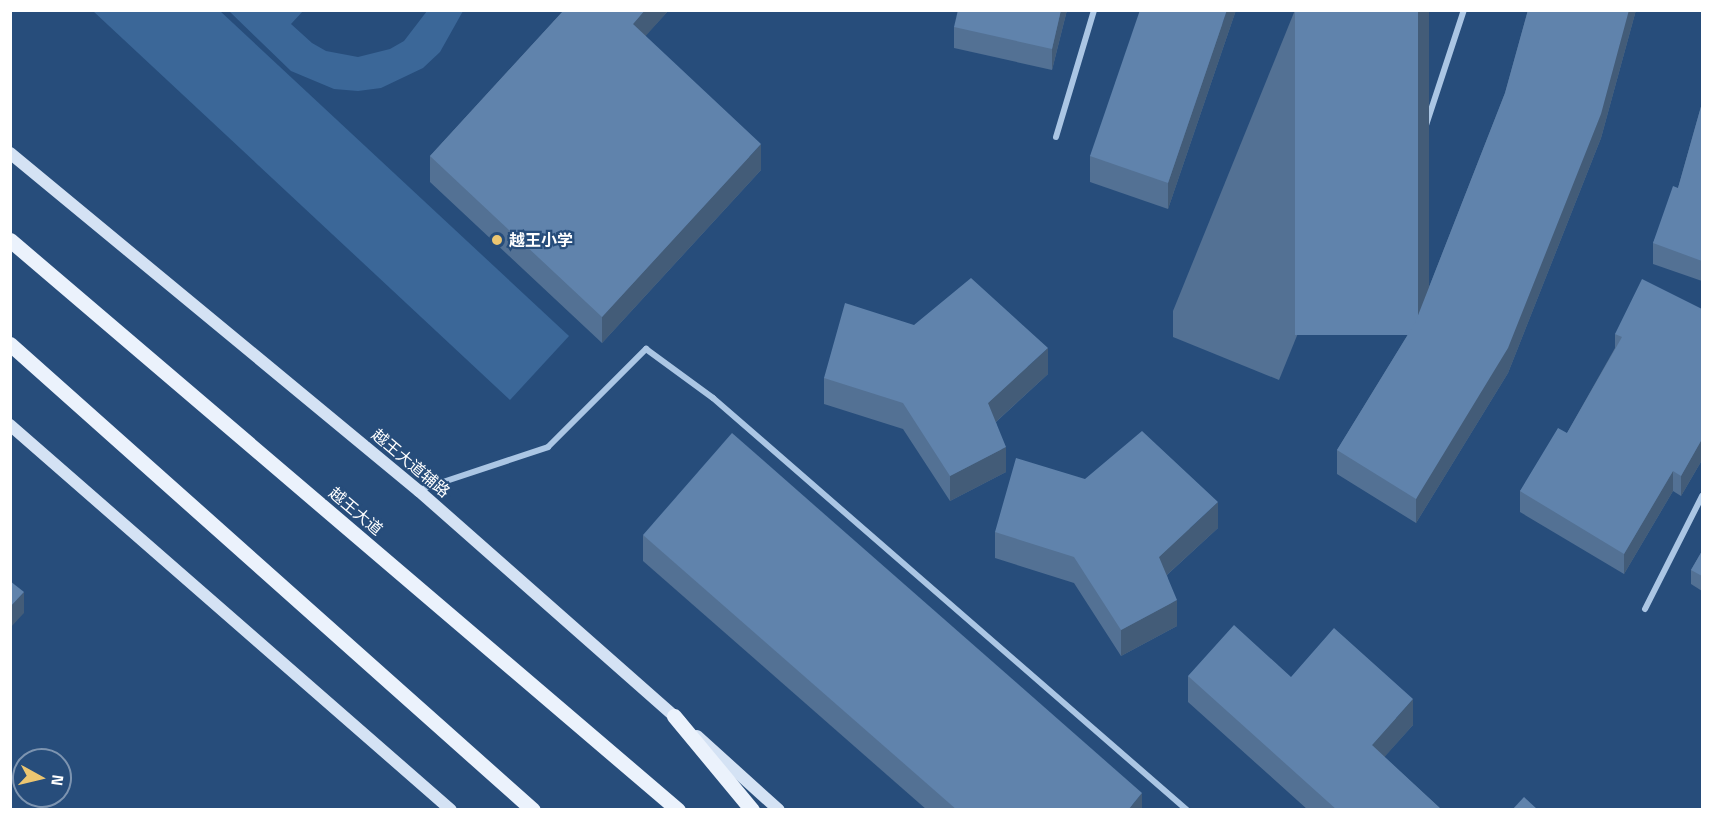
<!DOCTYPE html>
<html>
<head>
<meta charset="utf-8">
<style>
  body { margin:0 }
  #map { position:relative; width:1713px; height:820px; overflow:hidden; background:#274d7b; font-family:"Titillium Web","Noto Sans SC",sans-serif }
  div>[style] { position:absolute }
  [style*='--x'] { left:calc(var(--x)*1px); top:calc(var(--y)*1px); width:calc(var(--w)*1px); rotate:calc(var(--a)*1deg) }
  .green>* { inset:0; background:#3b6798 }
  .minor>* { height:6px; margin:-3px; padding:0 3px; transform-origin:3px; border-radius:3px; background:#abc6e4 }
  .secondary>* { height:12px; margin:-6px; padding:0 6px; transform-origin:6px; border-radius:6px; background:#d4e2f4 }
  .primary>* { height:15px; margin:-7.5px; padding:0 7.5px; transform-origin:7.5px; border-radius:7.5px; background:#ebf2fc }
  .wall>* { inset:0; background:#537194 }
  .shaded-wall>* { inset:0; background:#435c78; transform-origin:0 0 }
  .building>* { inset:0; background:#6083ac; transform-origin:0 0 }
  .dots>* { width:16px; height:16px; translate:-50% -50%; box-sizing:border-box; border:3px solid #274d7b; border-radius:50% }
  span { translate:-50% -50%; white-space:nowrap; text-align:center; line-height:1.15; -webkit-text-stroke:4.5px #274d7b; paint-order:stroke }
  .poi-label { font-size:16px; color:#fff; font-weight:700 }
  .left { translate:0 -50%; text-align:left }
  .street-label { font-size:16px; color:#fff }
  .frame { position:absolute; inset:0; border:12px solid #fff; pointer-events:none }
  .north { position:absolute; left:12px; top:748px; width:60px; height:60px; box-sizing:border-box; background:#274d7b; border:2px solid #7d94b0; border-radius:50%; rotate:98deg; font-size:16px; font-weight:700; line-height:24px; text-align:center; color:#fff }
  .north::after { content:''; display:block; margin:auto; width:21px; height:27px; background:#ecc671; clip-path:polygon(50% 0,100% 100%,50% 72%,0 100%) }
</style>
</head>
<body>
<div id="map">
  <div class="green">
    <div style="clip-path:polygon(93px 11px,220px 11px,569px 336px,510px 400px)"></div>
    <div style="clip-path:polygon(229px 11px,303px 11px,291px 24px,312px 43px,326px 51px,358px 57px,390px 49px,404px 41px,427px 11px,463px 11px,440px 52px,423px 68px,381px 88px,358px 91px,334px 89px,291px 71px)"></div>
  </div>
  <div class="minor">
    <div style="--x:1056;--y:137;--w:133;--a:-73.3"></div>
    <div style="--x:1358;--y:332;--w:339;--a:-71.8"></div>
    <div style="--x:419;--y:490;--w:136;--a:-18.4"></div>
    <div style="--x:548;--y:447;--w:139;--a:-45"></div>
    <div style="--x:646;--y:349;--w:83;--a:36.2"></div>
    <div style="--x:713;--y:398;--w:628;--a:41"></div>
    <div style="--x:1645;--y:609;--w:127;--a:-63.2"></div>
  </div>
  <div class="secondary">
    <div style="--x:10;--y:153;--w:531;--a:39.57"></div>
    <div style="--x:419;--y:491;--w:348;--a:41.4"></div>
    <div style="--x:10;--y:425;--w:585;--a:41.12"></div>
    <div style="--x:697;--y:736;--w:110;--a:42.1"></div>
  </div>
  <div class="primary">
    <div style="--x:10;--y:240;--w:878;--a:40.47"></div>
    <div style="--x:10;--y:344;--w:700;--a:41.7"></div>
    <div style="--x:674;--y:716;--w:122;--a:50.3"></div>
  </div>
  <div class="wall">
    <div style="clip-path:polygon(564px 10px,669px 10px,645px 36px,761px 170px,602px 343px,430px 182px,430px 156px)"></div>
    <div style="clip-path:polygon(1067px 10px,1052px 70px,954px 48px,954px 27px)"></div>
    <div style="clip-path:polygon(1236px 10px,1168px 209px,1090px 182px,1090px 156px)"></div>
    <div style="clip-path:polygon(1295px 10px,1429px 10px,1279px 380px,1173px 337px,1173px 311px)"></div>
    <div style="clip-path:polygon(1528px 10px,1636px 10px,1601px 138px,1508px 373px,1416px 523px,1337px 474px,1337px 450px,1415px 323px,1505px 93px)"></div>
    <div style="clip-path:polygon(1702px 103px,1702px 281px,1653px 264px,1653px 243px,1678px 188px)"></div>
    <div style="clip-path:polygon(1702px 309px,1702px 460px,1681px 496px,1673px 491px,1624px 574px,1520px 512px,1520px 491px,1567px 433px,1615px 348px,1615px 334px)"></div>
    <div style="clip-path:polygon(914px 325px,1048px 374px,996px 422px,1006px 472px,950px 501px,903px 429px,824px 404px,824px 378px)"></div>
    <div style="clip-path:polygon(1218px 528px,1167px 575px,1177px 626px,1121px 656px,1074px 583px,995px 558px,995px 532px)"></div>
    <div style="clip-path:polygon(643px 535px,1142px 810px,927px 810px,643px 561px)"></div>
    <div style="clip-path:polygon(1702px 551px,1702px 591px,1691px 584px,1691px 570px)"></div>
    <div style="clip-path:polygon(1188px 676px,1291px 677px,1413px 725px,1384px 757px,1442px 810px,1308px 810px,1188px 702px)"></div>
  </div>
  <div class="shaded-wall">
    <div style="clip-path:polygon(645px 10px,669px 10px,633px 50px,633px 24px)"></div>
    <div style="clip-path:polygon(1061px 10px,1067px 10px,1052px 70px,1052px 49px)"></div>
    <div style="clip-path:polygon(1227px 10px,1236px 10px,1168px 209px,1168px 183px)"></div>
    <div style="left:1418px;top:10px;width:11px;height:371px"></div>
    <div style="clip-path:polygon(1629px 10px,1636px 10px,1601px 138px,1508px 373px,1416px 523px,1416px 499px)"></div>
    <div style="clip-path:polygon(761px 144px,761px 170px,602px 343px,602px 317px)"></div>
    <div style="clip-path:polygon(1048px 348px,1048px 374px,988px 429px,988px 403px)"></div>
    <div style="clip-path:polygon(1702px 439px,1702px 460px,1681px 496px,1681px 476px)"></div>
    <div style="clip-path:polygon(1006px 447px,1006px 472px,950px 501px,950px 476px)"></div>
    <div style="clip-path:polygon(1673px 471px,1673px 491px,1624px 574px,1624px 554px)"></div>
    <div style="clip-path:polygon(1218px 502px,1218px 528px,1159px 582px,1159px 557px)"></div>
    <div style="clip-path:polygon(24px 592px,24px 613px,10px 628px,10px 607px)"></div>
    <div style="clip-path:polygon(1177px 600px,1177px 626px,1121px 656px,1121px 630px)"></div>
    <div style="clip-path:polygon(1413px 699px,1413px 725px,1372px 771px,1372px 745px)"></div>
    <div style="clip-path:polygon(1142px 793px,1142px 810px,1128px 810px)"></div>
  </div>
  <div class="building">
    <div style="clip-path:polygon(564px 10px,645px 10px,633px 24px,761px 144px,602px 317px,430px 156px)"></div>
    <div style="clip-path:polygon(958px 10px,1061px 10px,1052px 49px,954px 27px)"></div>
    <div style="clip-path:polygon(1140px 10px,1227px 10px,1168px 183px,1090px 156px)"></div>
    <div style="left:1295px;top:10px;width:123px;height:325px"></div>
    <div style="clip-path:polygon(1528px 10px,1629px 10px,1601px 114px,1508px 348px,1416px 499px,1337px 450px,1415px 323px,1505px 93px)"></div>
    <div style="clip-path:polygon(1702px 103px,1702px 261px,1653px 243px,1673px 186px,1678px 188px)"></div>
    <div style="clip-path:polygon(971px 278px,1048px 348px,988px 403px,1006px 447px,950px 476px,903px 403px,824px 378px,845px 303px,914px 325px)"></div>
    <div style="clip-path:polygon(1642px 279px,1702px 309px,1702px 439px,1681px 476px,1673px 471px,1624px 554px,1520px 491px,1558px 428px,1567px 433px,1622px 337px,1615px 334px)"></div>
    <div style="clip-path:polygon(1142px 431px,1218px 502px,1159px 557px,1177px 600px,1121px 630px,1074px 557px,995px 532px,1016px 458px,1085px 479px)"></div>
    <div style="clip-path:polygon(732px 433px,1142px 793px,1128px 810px,957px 810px,643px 535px)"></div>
    <div style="clip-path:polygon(1702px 551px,1702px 576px,1691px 570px)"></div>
    <div style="clip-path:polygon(10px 581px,24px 592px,10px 607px)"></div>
    <div style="clip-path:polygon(1234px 625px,1291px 677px,1334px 628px,1413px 699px,1372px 745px,1442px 810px,1337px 810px,1188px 676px)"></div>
    <div style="clip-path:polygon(1524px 797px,1538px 810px,1512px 810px)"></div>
  </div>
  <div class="dots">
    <div style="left:497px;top:240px;background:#ecc671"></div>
  </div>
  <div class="poi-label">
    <span class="left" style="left:509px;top:240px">越王小学</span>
  </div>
  <div class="street-label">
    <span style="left:411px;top:463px;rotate:40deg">越王大道辅路</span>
    <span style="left:356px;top:511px;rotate:40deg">越王大道</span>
  </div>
  <div class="frame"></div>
  <div class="north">N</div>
</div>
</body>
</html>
